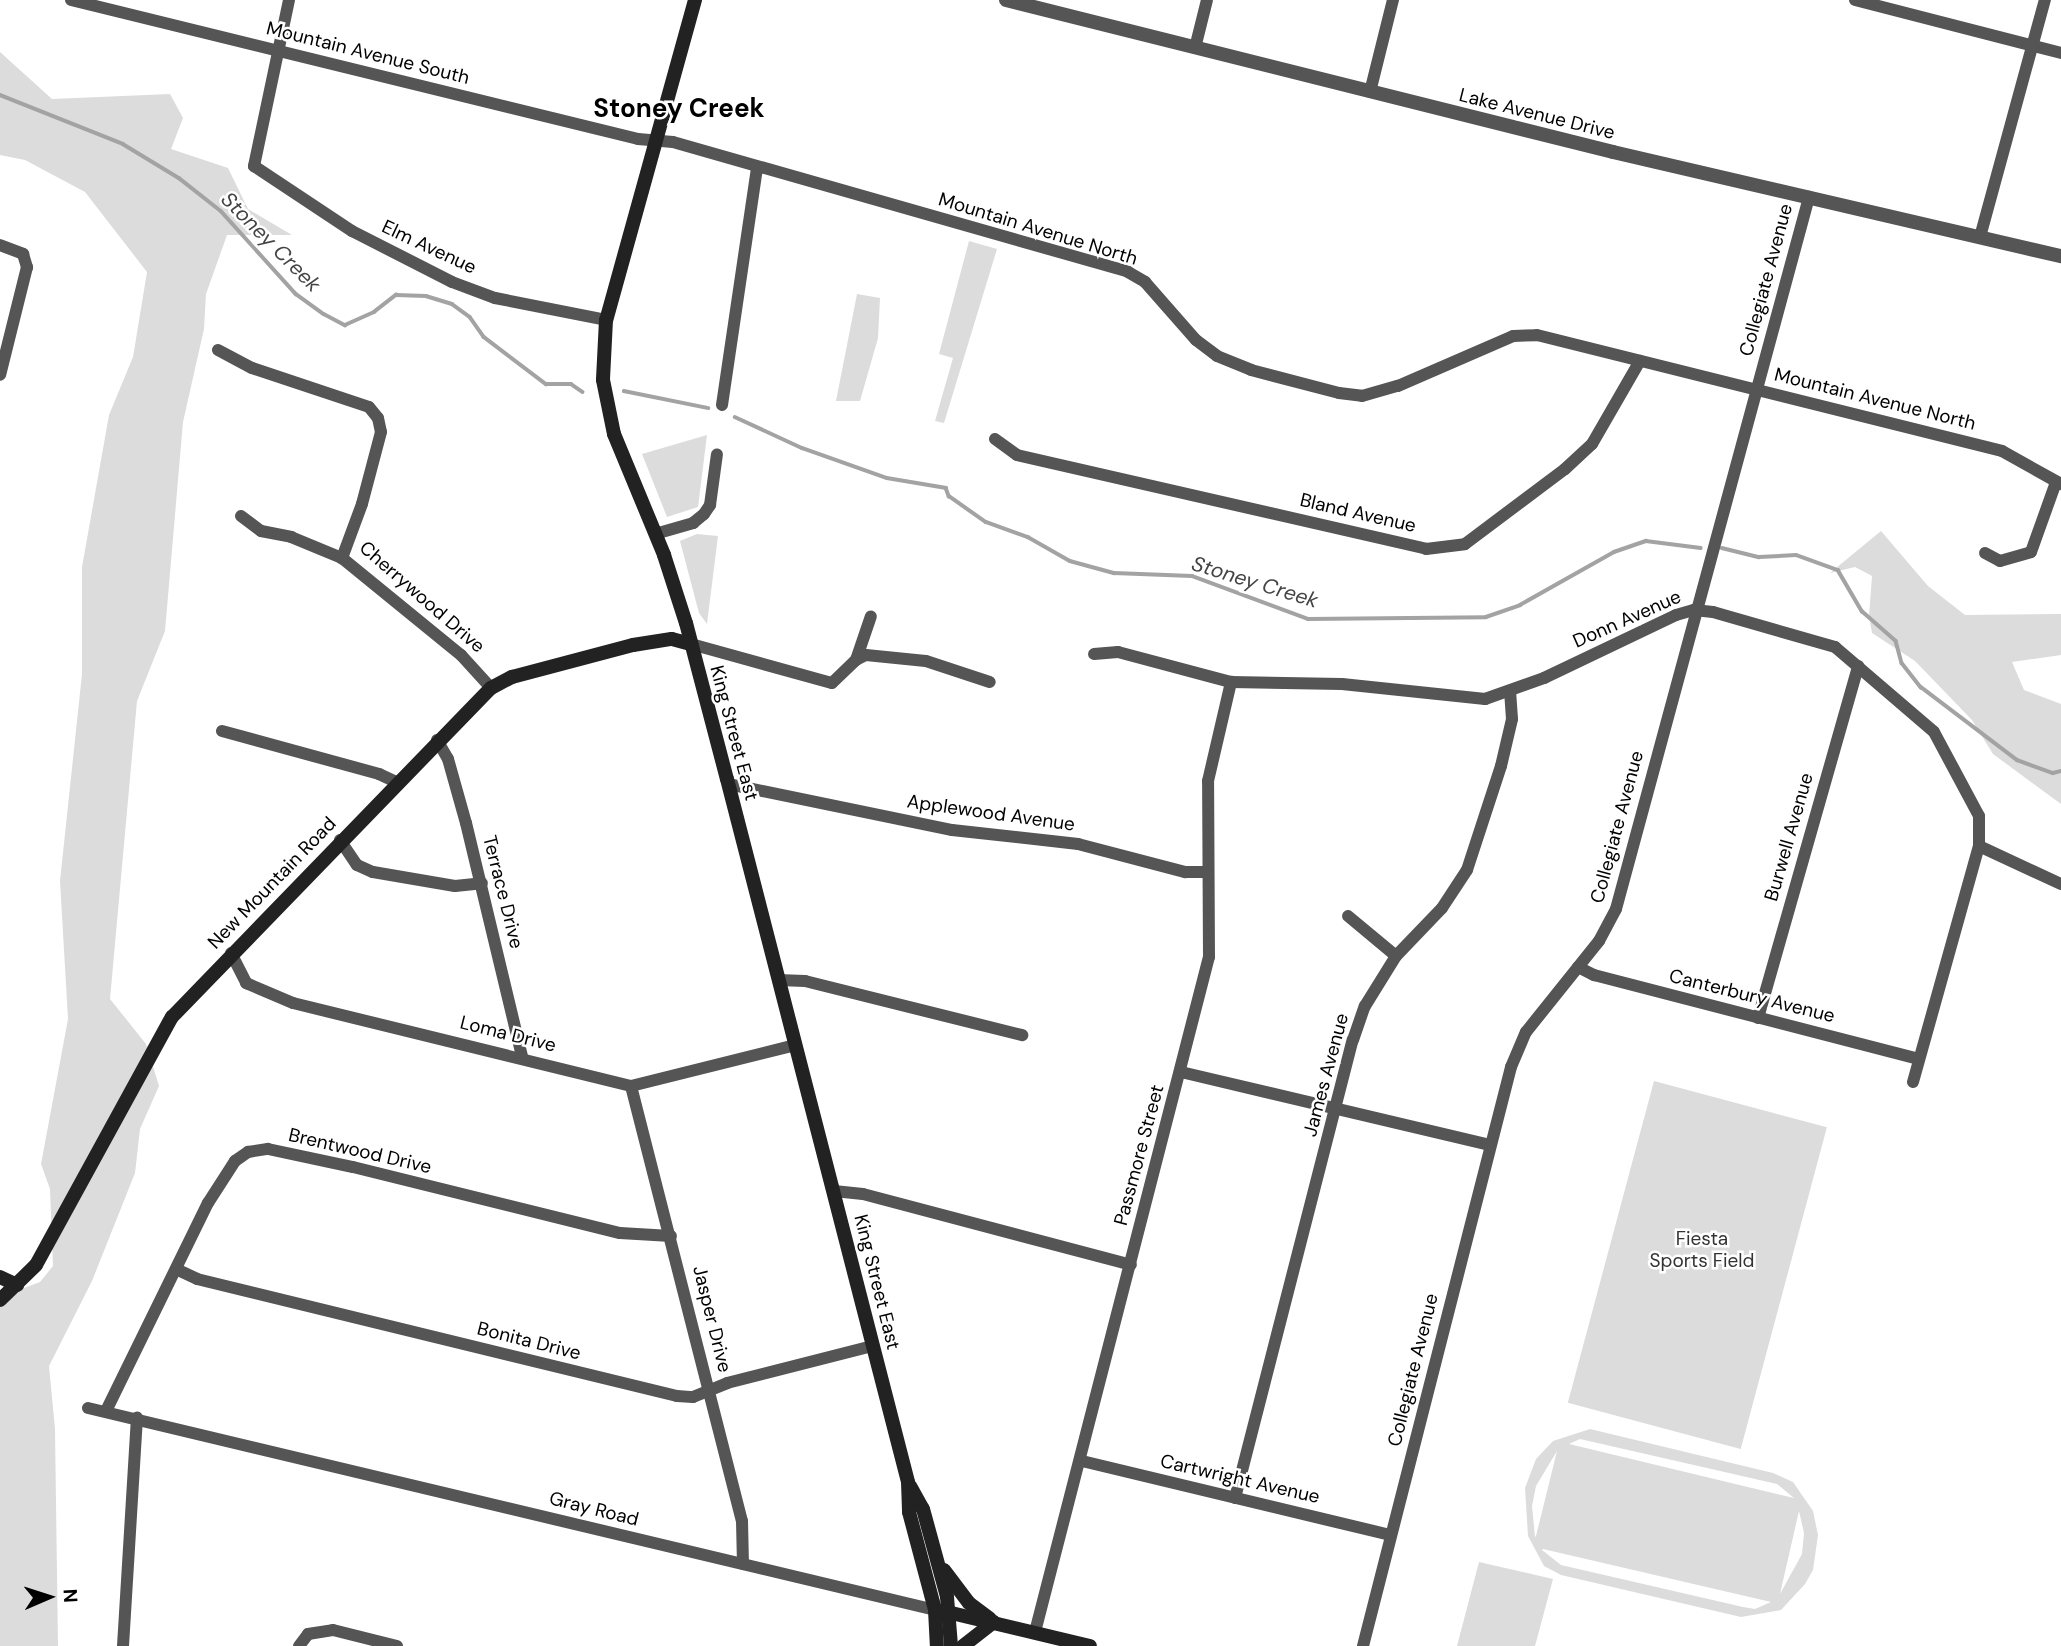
<!DOCTYPE html>
<html>
<head>
<meta charset="utf-8">
<style>
  body { margin:0 }
  #map { position:relative; width:2061px; height:1646px; overflow:hidden; background:#fff; font-family:"DM Sans",sans-serif }
  div>[style] { position:absolute }
  [style*='--x'] { left:calc(var(--x)*1px); top:calc(var(--y)*1px); width:calc(var(--w)*1px); rotate:calc(var(--a)*1deg) }
  .green>* { inset:0; background:#dcdcdc; transform-origin:0 0 }
  .stream>* { height:3.5px; margin:-1.75px; padding:0 1.75px; transform-origin:1.75px; border-radius:1.75px; background:#a3a3a3 }
  .minor>* { height:12px; margin:-6px; padding:0 6px; transform-origin:6px; border-radius:6px; background:#555 }
  .tertiary>* { height:14px; margin:-7px; padding:0 7px; transform-origin:7px; border-radius:7px; background:#555 }
  .secondary>* { height:14px; margin:-7px; padding:0 7px; transform-origin:7px; border-radius:7px; background:#222 }
  span { translate:-50% -50%; white-space:nowrap; text-align:center; line-height:1.15; -webkit-text-stroke:5px #fff; paint-order:stroke }
  .street-label { font-size:19px; color:#000 }
  .park-label { font-size:19px; color:#333 }
  .water-label { font-size:21px; color:#444; font-style:italic }
  .district-label { font-size:26px; color:#000; font-weight:700 }
  .north { position:absolute; left:14px; top:1562px; width:70px; height:70px; -webkit-text-stroke:5px #fff; paint-order:stroke; rotate:87deg; font-size:19px; font-weight:700; line-height:28px; text-align:center; color:#000 }
  .north::after { content:''; display:block; margin:auto; width:24px; height:32px; background:#000; clip-path:polygon(50% 0,100% 100%,50% 72%,0 100%) }
</style>
</head>
<body>
<div id="map">
  <div class="green">
    <div style="clip-path:polygon(0 52px,52px 99px,170px 94px,183px 118px,171px 149px,228px 168px,248px 209px,292px 235px,227px 235px,206px 294px,204px 329px,183px 422px,165px 631px,137px 701px,110px 999px,146px 1044px,159px 1086px,140px 1129px,135px 1173px,92px 1281px,49px 1366px,55px 1429px,58px 1646px,0 1646px,0 1297px,40px 1282px,53px 1266px,50px 1189px,41px 1164px,68px 1019px,60px 881px,82px 674px,82px 567px,109px 415px,133px 357px,147px 272px,85px 192px,25px 160px,0 155px)"></div>
    <div style="clip-path:polygon(969px 241px,997px 249px,944px 423px,935px 421px,953px 358px,939px 354px)"></div>
    <div style="clip-path:polygon(857px 294px,880px 298px,878px 338px,860px 401px,836px 401px)"></div>
    <div style="clip-path:polygon(707px 435px,698px 507px,667px 517px,642px 454px)"></div>
    <div style="clip-path:polygon(1881px 531px,1928px 586px,1965px 615px,2061px 614px,2061px 655px,2012px 662px,2024px 690px,2061px 704px,2061px 804px,1993px 754px,1972px 720px,1915px 661px,1872px 633px,1869px 616px,1872px 576px,1855px 567px,1830px 573px)"></div>
    <div style="clip-path:polygon(697px 534px,718px 536px,707px 624px,699px 613px,680px 541px)"></div>
    <div style="left:1654px;top:1081px;width:179px;height:333px;rotate:15deg"></div>
    <div style="clip-path:polygon(evenodd,1590px 1429px,1773px 1473px,1793px 1482px,1813px 1511px,1818px 1535px,1813px 1570px,1805px 1584px,1781px 1610px,1741px 1617px,1561px 1575px,1544px 1566px,1528px 1536px,1525px 1488px,1536px 1459px,1553px 1441px,1590px 1429px,1580px 1439px,1777px 1484px,1794px 1498px,1569px 1444px,1580px 1439px,1590px 1429px,1557px 1451px,1536px 1536px,1535px 1537px,1532px 1506px,1536px 1486px,1557px 1451px,1590px 1429px,1799px 1511px,1804px 1533px,1802px 1554px,1780px 1594px,1799px 1511px,1590px 1429px,1542px 1550px,1543px 1549px,1771px 1602px,1755px 1609px,1743px 1607px,1561px 1565px,1542px 1550px)"></div>
    <div style="clip-path:polygon(1479px 1562px,1553px 1579px,1535px 1646px,1457px 1646px)"></div>
  </div>
  <div class="stream">
    <div style="--x:0;--y:95;--w:132;--a:21.7"></div>
    <div style="--x:123;--y:144;--w:66;--a:31.3"></div>
    <div style="--x:179;--y:178;--w:53;--a:38.2"></div>
    <div style="--x:221;--y:211;--w:112;--a:47.9"></div>
    <div style="--x:296;--y:294;--w:34;--a:36"></div>
    <div style="--x:324;--y:314;--w:24;--a:28"></div>
    <div style="--x:345;--y:325;--w:32;--a:-24"></div>
    <div style="--x:374;--y:312;--w:28;--a:-38"></div>
    <div style="--x:396;--y:295;--w:30;--a:2"></div>
    <div style="--x:426;--y:296;--w:27;--a:17"></div>
    <div style="--x:452;--y:304;--w:22;--a:36"></div>
    <div style="--x:470;--y:317;--w:24;--a:55"></div>
    <div style="--x:484;--y:337;--w:78;--a:37.2"></div>
    <div style="--x:546;--y:384;--w:25;--a:0"></div>
    <div style="--x:571;--y:384;--w:14;--a:34"></div>
    <div style="--x:624;--y:391;--w:86;--a:11.4"></div>
    <div style="--x:735;--y:417;--w:74;--a:24.8"></div>
    <div style="--x:802;--y:448;--w:90;--a:19.4"></div>
    <div style="--x:887;--y:478;--w:60;--a:9.6"></div>
    <div style="--x:946;--y:488;--w:9;--a:69"></div>
    <div style="--x:949;--y:496;--w:45;--a:35.1"></div>
    <div style="--x:986;--y:522;--w:45;--a:19.7"></div>
    <div style="--x:1028;--y:537;--w:48;--a:29.7"></div>
    <div style="--x:1070;--y:561;--w:46;--a:15.3"></div>
    <div style="--x:1114;--y:573;--w:78;--a:2.2"></div>
    <div style="--x:1192;--y:576;--w:124;--a:20.3"></div>
    <div style="--x:1308;--y:619;--w:178;--a:-0.6"></div>
    <div style="--x:1486;--y:617;--w:36;--a:-19"></div>
    <div style="--x:1520;--y:605;--w:108;--a:-29.4"></div>
    <div style="--x:1614;--y:552;--w:34;--a:-19"></div>
    <div style="--x:1646;--y:541;--w:55;--a:7.3"></div>
    <div style="--x:1722;--y:548;--w:38;--a:14"></div>
    <div style="--x:1759;--y:557;--w:37;--a:-3"></div>
    <div style="--x:1796;--y:555;--w:45;--a:19.7"></div>
    <div style="--x:1838;--y:570;--w:48;--a:59.7"></div>
    <div style="--x:1862;--y:611;--w:45;--a:41.4"></div>
    <div style="--x:1896;--y:641;--w:23;--a:75"></div>
    <div style="--x:1902;--y:663;--w:31;--a:52"></div>
    <div style="--x:1921;--y:687;--w:121;--a:37.2"></div>
    <div style="--x:2017;--y:760;--w:38;--a:20"></div>
    <div style="--x:2053;--y:773;--w:8;--a:-14"></div>
  </div>
  <div class="minor">
    <div style="--x:71;--y:0;--w:584;--a:13.77"></div>
    <div style="--x:638;--y:139;--w:35;--a:5"></div>
    <div style="--x:673;--y:142;--w:473;--a:15.9"></div>
    <div style="--x:1128;--y:272;--w:20;--a:30"></div>
    <div style="--x:1145;--y:282;--w:77;--a:48.7"></div>
    <div style="--x:1196;--y:340;--w:26;--a:37"></div>
    <div style="--x:1217;--y:356;--w:37;--a:22"></div>
    <div style="--x:1251;--y:370;--w:91;--a:14.6"></div>
    <div style="--x:1339;--y:393;--w:23;--a:7"></div>
    <div style="--x:1362;--y:396;--w:37;--a:-16"></div>
    <div style="--x:1398;--y:386;--w:125;--a:-23.5"></div>
    <div style="--x:1513;--y:336;--w:24;--a:-2"></div>
    <div style="--x:1537;--y:335;--w:479;--a:14"></div>
    <div style="--x:2002;--y:451;--w:68;--a:29.2"></div>
    <div style="--x:289;--y:0;--w:170;--a:101.9"></div>
    <div style="--x:254;--y:166;--w:118;--a:33.6"></div>
    <div style="--x:352;--y:231;--w:112;--a:27"></div>
    <div style="--x:452;--y:282;--w:46;--a:20.4"></div>
    <div style="--x:495;--y:298;--w:113;--a:11.2"></div>
    <div style="--x:1855;--y:0;--w:213;--a:14.4"></div>
    <div style="--x:1195;--y:48;--w:49;--a:-76"></div>
    <div style="--x:1370;--y:92;--w:95;--a:-76"></div>
    <div style="--x:1980;--y:237;--w:246;--a:-74.7"></div>
    <div style="--x:0;--y:245;--w:25;--a:21"></div>
    <div style="--x:23;--y:254;--w:14;--a:73"></div>
    <div style="--x:27;--y:267;--w:111;--a:104"></div>
    <div style="--x:218;--y:350;--w:38;--a:28"></div>
    <div style="--x:252;--y:368;--w:123;--a:18.4"></div>
    <div style="--x:369;--y:407;--w:14;--a:51"></div>
    <div style="--x:378;--y:418;--w:14;--a:78"></div>
    <div style="--x:381;--y:432;--w:74;--a:104.8"></div>
    <div style="--x:362;--y:504;--w:58;--a:110.3"></div>
    <div style="--x:342;--y:558;--w:154;--a:39.2"></div>
    <div style="--x:461;--y:655;--w:45;--a:47.7"></div>
    <div style="--x:722;--y:405;--w:241;--a:-81.6"></div>
    <div style="--x:995;--y:439;--w:27;--a:36"></div>
    <div style="--x:1017;--y:455;--w:420;--a:12.9"></div>
    <div style="--x:1426;--y:549;--w:39;--a:-7"></div>
    <div style="--x:1465;--y:544;--w:125;--a:-36.9"></div>
    <div style="--x:1565;--y:469;--w:37;--a:-43"></div>
    <div style="--x:1592;--y:444;--w:96;--a:-60"></div>
    <div style="--x:241;--y:516;--w:25;--a:37"></div>
    <div style="--x:261;--y:531;--w:31;--a:11"></div>
    <div style="--x:291;--y:537;--w:55;--a:22.4"></div>
    <div style="--x:655;--y:534;--w:40;--a:-16"></div>
    <div style="--x:693;--y:523;--w:14;--a:-39"></div>
    <div style="--x:704;--y:514;--w:11;--a:-56"></div>
    <div style="--x:710;--y:505;--w:51;--a:-82.2"></div>
    <div style="--x:1985;--y:553;--w:17;--a:28"></div>
    <div style="--x:2000;--y:561;--w:32;--a:-16"></div>
    <div style="--x:2031;--y:552;--w:74;--a:-70.3"></div>
    <div style="--x:691;--y:644;--w:146;--a:15.5"></div>
    <div style="--x:832;--y:683;--w:33;--a:-44"></div>
    <div style="--x:856;--y:660;--w:46;--a:-71.2"></div>
    <div style="--x:1094;--y:654;--w:24;--a:-5"></div>
    <div style="--x:1118;--y:652;--w:117;--a:14.9"></div>
    <div style="--x:1231;--y:682;--w:111;--a:1"></div>
    <div style="--x:1342;--y:684;--w:144;--a:6"></div>
    <div style="--x:1485;--y:699;--w:63;--a:-19.6"></div>
    <div style="--x:1544;--y:678;--w:146;--a:-25.5"></div>
    <div style="--x:1676;--y:615;--w:19;--a:-16"></div>
    <div style="--x:1694;--y:610;--w:19;--a:6"></div>
    <div style="--x:1713;--y:612;--w:127;--a:16"></div>
    <div style="--x:1835;--y:647;--w:130;--a:40.6"></div>
    <div style="--x:1934;--y:732;--w:95;--a:61.8"></div>
    <div style="--x:1979;--y:816;--w:30;--a:90"></div>
    <div style="--x:1979;--y:846;--w:90;--a:24.9"></div>
    <div style="--x:856;--y:660;--w:11;--a:-27"></div>
    <div style="--x:866;--y:655;--w:60;--a:5.7"></div>
    <div style="--x:926;--y:661;--w:67;--a:18.2"></div>
    <div style="--x:222;--y:731;--w:163;--a:15.3"></div>
    <div style="--x:379;--y:774;--w:19;--a:25"></div>
    <div style="--x:437;--y:740;--w:22;--a:60"></div>
    <div style="--x:448;--y:759;--w:66;--a:74.3"></div>
    <div style="--x:466;--y:823;--w:240;--a:76.5"></div>
    <div style="--x:728;--y:784;--w:229;--a:11.6"></div>
    <div style="--x:952;--y:830;--w:127;--a:6.3"></div>
    <div style="--x:1078;--y:844;--w:111;--a:14.7"></div>
    <div style="--x:1185;--y:872;--w:21;--a:0"></div>
    <div style="--x:340;--y:840;--w:30;--a:56"></div>
    <div style="--x:357;--y:865;--w:17;--a:24"></div>
    <div style="--x:373;--y:872;--w:83;--a:9.7"></div>
    <div style="--x:455;--y:886;--w:27;--a:-6"></div>
    <div style="--x:1348;--y:916;--w:62;--a:39.8"></div>
    <div style="--x:231;--y:953;--w:34;--a:63"></div>
    <div style="--x:246;--y:983;--w:51;--a:23.1"></div>
    <div style="--x:293;--y:1003;--w:348;--a:13.8"></div>
    <div style="--x:631;--y:1086;--w:169;--a:-14"></div>
    <div style="--x:1578;--y:967;--w:18;--a:27"></div>
    <div style="--x:1594;--y:975;--w:335;--a:14.5"></div>
    <div style="--x:778;--y:980;--w:27;--a:2"></div>
    <div style="--x:805;--y:981;--w:224;--a:14"></div>
    <div style="--x:1758;--y:1018;--w:366;--a:-74.1"></div>
    <div style="--x:1181;--y:1072;--w:318;--a:13.3"></div>
    <div style="--x:1913;--y:1082;--w:245;--a:-74.4"></div>
    <div style="--x:631;--y:1086;--w:449;--a:75.7"></div>
    <div style="--x:742;--y:1521;--w:43;--a:88.7"></div>
    <div style="--x:834;--y:1191;--w:29;--a:6"></div>
    <div style="--x:863;--y:1194;--w:277;--a:14.8"></div>
    <div style="--x:176;--y:1269;--w:23;--a:25"></div>
    <div style="--x:197;--y:1279;--w:494;--a:13.7"></div>
    <div style="--x:677;--y:1396;--w:16;--a:4"></div>
    <div style="--x:693;--y:1397;--w:37;--a:-22"></div>
    <div style="--x:727;--y:1383;--w:150;--a:-14.3"></div>
    <div style="--x:88;--y:1408;--w:871;--a:13.41"></div>
    <div style="--x:106;--y:1411;--w:232;--a:-63.9"></div>
    <div style="--x:208;--y:1203;--w:50;--a:-57.3"></div>
    <div style="--x:235;--y:1161;--w:16;--a:-35"></div>
    <div style="--x:248;--y:1152;--w:20;--a:-9"></div>
    <div style="--x:268;--y:1149;--w:87;--a:12"></div>
    <div style="--x:353;--y:1167;--w:275;--a:13.9"></div>
    <div style="--x:620;--y:1233;--w:51;--a:3.4"></div>
    <div style="--x:1082;--y:1461;--w:317;--a:13.5"></div>
    <div style="--x:1235;--y:1498;--w:473;--a:-75.6"></div>
    <div style="--x:1353;--y:1040;--w:36;--a:-71"></div>
    <div style="--x:1365;--y:1006;--w:59;--a:-58.2"></div>
    <div style="--x:1396;--y:956;--w:66;--a:-46.2"></div>
    <div style="--x:1442;--y:908;--w:45;--a:-56.7"></div>
    <div style="--x:1467;--y:870;--w:109;--a:-71.9"></div>
    <div style="--x:1501;--y:766;--w:48;--a:-76.8"></div>
    <div style="--x:1512;--y:719;--w:27;--a:-94"></div>
    <div style="--x:1035;--y:1632;--w:697;--a:-75.55"></div>
    <div style="--x:1209;--y:957;--w:176;--a:-90.3"></div>
    <div style="--x:1208;--y:781;--w:102;--a:-76.9"></div>
    <div style="--x:123;--y:1646;--w:229;--a:-86.5"></div>
    <div style="--x:299;--y:1646;--w:15;--a:-53"></div>
    <div style="--x:308;--y:1634;--w:25;--a:-9"></div>
    <div style="--x:333;--y:1630;--w:66;--a:14"></div>
    <div style="--x:1363;--y:1646;--w:598;--a:-75.66"></div>
    <div style="--x:1511;--y:1067;--w:38;--a:-67"></div>
    <div style="--x:1526;--y:1032;--w:117;--a:-51.3"></div>
    <div style="--x:1599;--y:941;--w:36;--a:-62"></div>
    <div style="--x:1616;--y:909;--w:738;--a:-74.83"></div>
  </div>
  <div class="tertiary">
    <div style="--x:1006;--y:0;--w:626;--a:14.06"></div>
    <div style="--x:1613;--y:152;--w:460;--a:13.1"></div>
  </div>
  <div class="secondary">
    <div style="--x:695;--y:0;--w:332;--a:105.5"></div>
    <div style="--x:606;--y:320;--w:60;--a:92.9"></div>
    <div style="--x:603;--y:380;--w:55;--a:78.5"></div>
    <div style="--x:614;--y:434;--w:131;--a:67.5"></div>
    <div style="--x:664;--y:555;--w:71;--a:72.1"></div>
    <div style="--x:686;--y:623;--w:161;--a:75.3"></div>
    <div style="--x:727;--y:779;--w:726;--a:75.56"></div>
    <div style="--x:908;--y:1482;--w:30;--a:88"></div>
    <div style="--x:909;--y:1512;--w:101;--a:75.1"></div>
    <div style="--x:935;--y:1610;--w:36;--a:87"></div>
    <div style="--x:0;--y:1277;--w:19;--a:25"></div>
    <div style="--x:0;--y:1300;--w:50;--a:-44.2"></div>
    <div style="--x:36;--y:1265;--w:283;--a:-61.3"></div>
    <div style="--x:172;--y:1017;--w:458;--a:-45.9"></div>
    <div style="--x:491;--y:688;--w:24;--a:-28"></div>
    <div style="--x:512;--y:677;--w:125;--a:-14.8"></div>
    <div style="--x:633;--y:645;--w:39;--a:-9"></div>
    <div style="--x:672;--y:639;--w:20;--a:15"></div>
    <div style="--x:910;--y:1486;--w:26;--a:61"></div>
    <div style="--x:923;--y:1509;--w:91;--a:74.7"></div>
    <div style="--x:947;--y:1597;--w:49;--a:85.3"></div>
    <div style="--x:944;--y:1570;--w:41;--a:52.9"></div>
    <div style="--x:969;--y:1603;--w:26;--a:37"></div>
    <div style="--x:943;--y:1611;--w:151;--a:13.4"></div>
    <div style="--x:963;--y:1646;--w:39;--a:-38"></div>
  </div>
  <div class="street-label">
    <span style="left:368px;top:53px;rotate:14deg">Mountain Avenue South</span>
    <span style="left:1537px;top:114px;rotate:14deg">Lake Avenue Drive</span>
    <span style="left:1038px;top:229px;rotate:17deg">Mountain Avenue North</span>
    <span style="left:429px;top:247px;rotate:25deg">Elm Avenue</span>
    <span style="left:1766px;top:280px;rotate:-75deg">Collegiate Avenue</span>
    <span style="left:1875px;top:399px;rotate:14deg">Mountain Avenue North</span>
    <span style="left:1358px;top:513px;rotate:13deg">Bland Avenue</span>
    <span style="left:422px;top:597px;rotate:41deg">Cherrywood Drive</span>
    <span style="left:1627px;top:619px;rotate:-24deg">Donn Avenue</span>
    <span style="left:734px;top:733px;rotate:75deg">King Street East</span>
    <span style="left:991px;top:813px;rotate:8deg">Applewood Avenue</span>
    <span style="left:1617px;top:827px;rotate:-75deg">Collegiate Avenue</span>
    <span style="left:1789px;top:837px;rotate:-74deg">Burwell Avenue</span>
    <span style="left:272px;top:883px;rotate:-46deg">New Mountain Road</span>
    <span style="left:503px;top:892px;rotate:76deg">Terrace Drive</span>
    <span style="left:1752px;top:996px;rotate:14deg">Canterbury Avenue</span>
    <span style="left:508px;top:1034px;rotate:14deg">Loma Drive</span>
    <span style="left:1326px;top:1075px;rotate:-75deg">James Avenue</span>
    <span style="left:360px;top:1151px;rotate:13deg">Brentwood Drive</span>
    <span style="left:1139px;top:1155px;rotate:-75deg">Passmore Street</span>
    <span style="left:877px;top:1282px;rotate:76deg">King Street East</span>
    <span style="left:712px;top:1319px;rotate:76deg">Jasper Drive</span>
    <span style="left:529px;top:1341px;rotate:14deg">Bonita Drive</span>
    <span style="left:1413px;top:1370px;rotate:-76deg">Collegiate Avenue</span>
    <span style="left:1240px;top:1479px;rotate:13deg">Cartwright Avenue</span>
    <span style="left:594px;top:1509px;rotate:14deg">Gray Road</span>
  </div>
  <div class="park-label">
    <span style="left:1702px;top:1250px">Fiesta<br>Sports Field</span>
  </div>
  <div class="water-label">
    <span style="left:271px;top:242px;rotate:45deg">Stoney Creek</span>
    <span style="left:1255px;top:582px;rotate:17deg">Stoney Creek</span>
  </div>
  <div class="district-label">
    <span style="left:679px;top:109px">Stoney Creek</span>
  </div>
  <div class="north">N</div>
</div>
</body>
</html>
